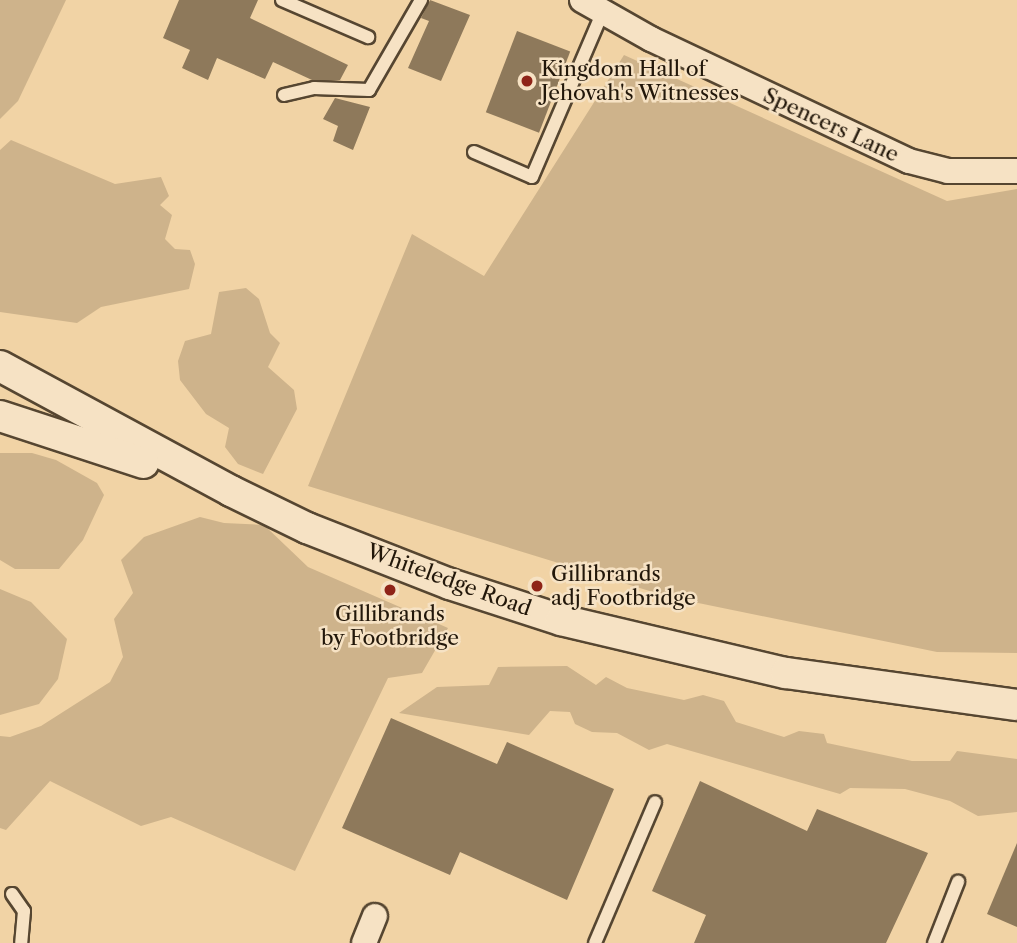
<!DOCTYPE html>
<html>
<head>
<meta charset="utf-8">
<style>
  body { margin:0 }
  #map { position:relative; width:1017px; height:943px; overflow:hidden; background:#f1d3a5; font-family:"Libre Caslon Text",serif }
  div>[style] { position:absolute }
  [style*='--x'] { left:calc(var(--x)*1px); top:calc(var(--y)*1px); width:calc(var(--w)*1px); rotate:calc(var(--a)*1deg) }
  .green>* { inset:0; background:#ceb38b }
  .building>* { inset:0; background:#8e795b; transform-origin:0 0 }
  .roads { filter:drop-shadow(2px 0 #564631) drop-shadow(-2px 0 #564631) drop-shadow(0 2px #564631) drop-shadow(0 -2px #564631) }
  .service>* { height:12px; margin:-6px; padding:0 6px; transform-origin:6px; border-radius:6px; background:#f6e2c4 }
  .minor>* { height:24px; margin:-12px; padding:0 12px; transform-origin:12px; border-radius:12px; background:#f6e2c4 }
  .tertiary>* { height:30px; margin:-15px; padding:0 15px; transform-origin:15px; border-radius:15px; background:#f6e2c4 }
  .dots>* { width:19px; height:19px; translate:-50% -50%; box-sizing:border-box; border:4px solid #f6e2c4; border-radius:50% }
  span { translate:-50% -50%; white-space:nowrap; text-align:center; line-height:1.15; -webkit-text-stroke:5px #f6e2c4; paint-order:stroke }
  .poi-label { font-size:21px; color:#22170a }
  .left { translate:0 -50%; text-align:left }
  .street-label { font-size:21px; color:#22170a }
</style>
</head>
<body>
<div id="map">
  <div class="green">
    <div style="clip-path:polygon(0 0,66px 0,18px 101px,0 119px)"></div>
    <div style="clip-path:polygon(624px 55px,947px 201px,1017px 189px,1017px 653px,937px 652px,669px 597px,308px 486px,412px 234px,484px 276px)"></div>
    <div style="clip-path:polygon(11px 140px,115px 184px,161px 177px,169px 196px,160px 205px,172px 215px,165px 239px,175px 249px,190px 250px,195px 264px,189px 289px,101px 307px,77px 323px,0 312px,0 150px)"></div>
    <div style="clip-path:polygon(246px 288px,259px 299px,270px 333px,280px 343px,268px 367px,294px 390px,297px 409px,263px 474px,238px 464px,225px 447px,229px 428px,206px 414px,180px 380px,178px 361px,185px 341px,211px 334px,219px 292px)"></div>
    <div style="clip-path:polygon(0 453px,32px 453px,56px 460px,97px 483px,104px 495px,83px 540px,59px 569px,15px 569px,0 560px)"></div>
    <div style="clip-path:polygon(200px 517px,224px 523px,264px 525px,308px 567px,448px 628px,422px 673px,388px 678px,295px 871px,171px 817px,141px 826px,50px 781px,6px 830px,0 828px,0 736px,10px 737px,41px 726px,110px 682px,123px 657px,114px 619px,133px 593px,121px 560px,144px 537px)"></div>
    <div style="clip-path:polygon(0 589px,31px 602px,67px 639px,58px 679px,39px 704px,0 715px)"></div>
    <div style="clip-path:polygon(567px 666px,596px 685px,606px 677px,627px 688px,684px 700px,703px 695px,724px 701px,736px 722px,784px 737px,799px 731px,824px 734px,827px 743px,912px 761px,950px 761px,957px 751px,1017px 759px,1017px 812px,978px 816px,950px 801px,905px 789px,850px 788px,840px 794px,667px 744px,649px 750px,617px 733px,592px 732px,575px 724px,570px 712px,550px 711px,529px 735px,399px 713px,437px 687px,489px 685px,498px 667px)"></div>
  </div>
  <div class="building">
    <div style="clip-path:polygon(179px 0,258px 0,250px 18px,348px 65px,340px 80px,312px 80px,273px 62px,265px 79px,217px 58px,208px 80px,182px 68px,190px 50px,163px 38px)"></div>
    <div style="clip-path:polygon(430px 0,470px 15px,441px 81px,408px 68px,429px 21px,421px 18px)"></div>
    <div style="left:517px;top:31px;width:57px;height:87px;rotate:21deg"></div>
    <div style="clip-path:polygon(335px 98px,370px 107px,353px 150px,333px 141px,338px 126px,323px 119px)"></div>
    <div style="clip-path:polygon(391px 718px,497px 764px,507px 742px,614px 789px,567px 900px,460px 852px,450px 875px,342px 828px)"></div>
    <div style="clip-path:polygon(700px 781px,807px 831px,817px 809px,928px 853px,886px 943px,694px 943px,706px 915px,652px 891px)"></div>
    <div style="clip-path:polygon(1017px 843px,1017px 927px,987px 914px)"></div>
  </div>
  <div class="roads">
    <div class="service">
      <div style="--x:282;--y:0;--w:94;--a:23.3"></div>
      <div style="--x:284;--y:95;--w:31;--a:-13"></div>
      <div style="--x:314;--y:88;--w:55;--a:2.1"></div>
      <div style="--x:369;--y:90;--w:104;--a:-60"></div>
      <div style="--x:474;--y:152;--w:63;--a:23.3"></div>
      <div style="--x:532;--y:177;--w:181;--a:-66.8"></div>
      <div style="--x:12;--y:894;--w:21;--a:55"></div>
      <div style="--x:24;--y:911;--w:32;--a:95"></div>
      <div style="--x:595;--y:943;--w:153;--a:-66.9"></div>
      <div style="--x:934;--y:943;--w:66;--a:-68.5"></div>
    </div>
    <div class="minor">
      <div style="--x:582;--y:0;--w:79;--a:29.5"></div>
      <div style="--x:651;--y:39;--w:285;--a:25.3"></div>
      <div style="--x:909;--y:161;--w:40;--a:14.4"></div>
      <div style="--x:948;--y:171;--w:69;--a:0"></div>
      <div style="--x:364;--y:943;--w:29;--a:-68"></div>
    </div>
    <div class="tertiary">
      <div style="--x:0;--y:366;--w:263;--a:28.4"></div>
      <div style="--x:231;--y:491;--w:85;--a:26"></div>
      <div style="--x:307;--y:528;--w:154;--a:21.4"></div>
      <div style="--x:450;--y:584;--w:117;--a:18"></div>
      <div style="--x:561;--y:620;--w:231;--a:13.3"></div>
      <div style="--x:786;--y:673;--w:233;--a:7.9"></div>
      <div style="--x:0;--y:416;--w:151;--a:18.1"></div>
    </div>
  </div>
  <div class="dots">
    <div style="left:527px;top:81px;background:#8f2418"></div>
    <div style="left:537px;top:586px;background:#8f2418"></div>
    <div style="left:390px;top:590px;background:#8f2418"></div>
  </div>
  <div class="poi-label">
    <span class="left" style="left:541px;top:81px">Kingdom Hall of<br>Jehovah's Witnesses</span>
    <span class="left" style="left:551px;top:586px">Gillibrands<br>adj Footbridge</span>
    <span style="left:390px;top:626px">Gillibrands<br>by Footbridge</span>
  </div>
  <div class="street-label">
    <span style="left:831px;top:125px;rotate:25deg">Spencers Lane</span>
    <span style="left:449px;top:580px;rotate:20deg">Whiteledge Road</span>
  </div>
</div>
</body>
</html>
